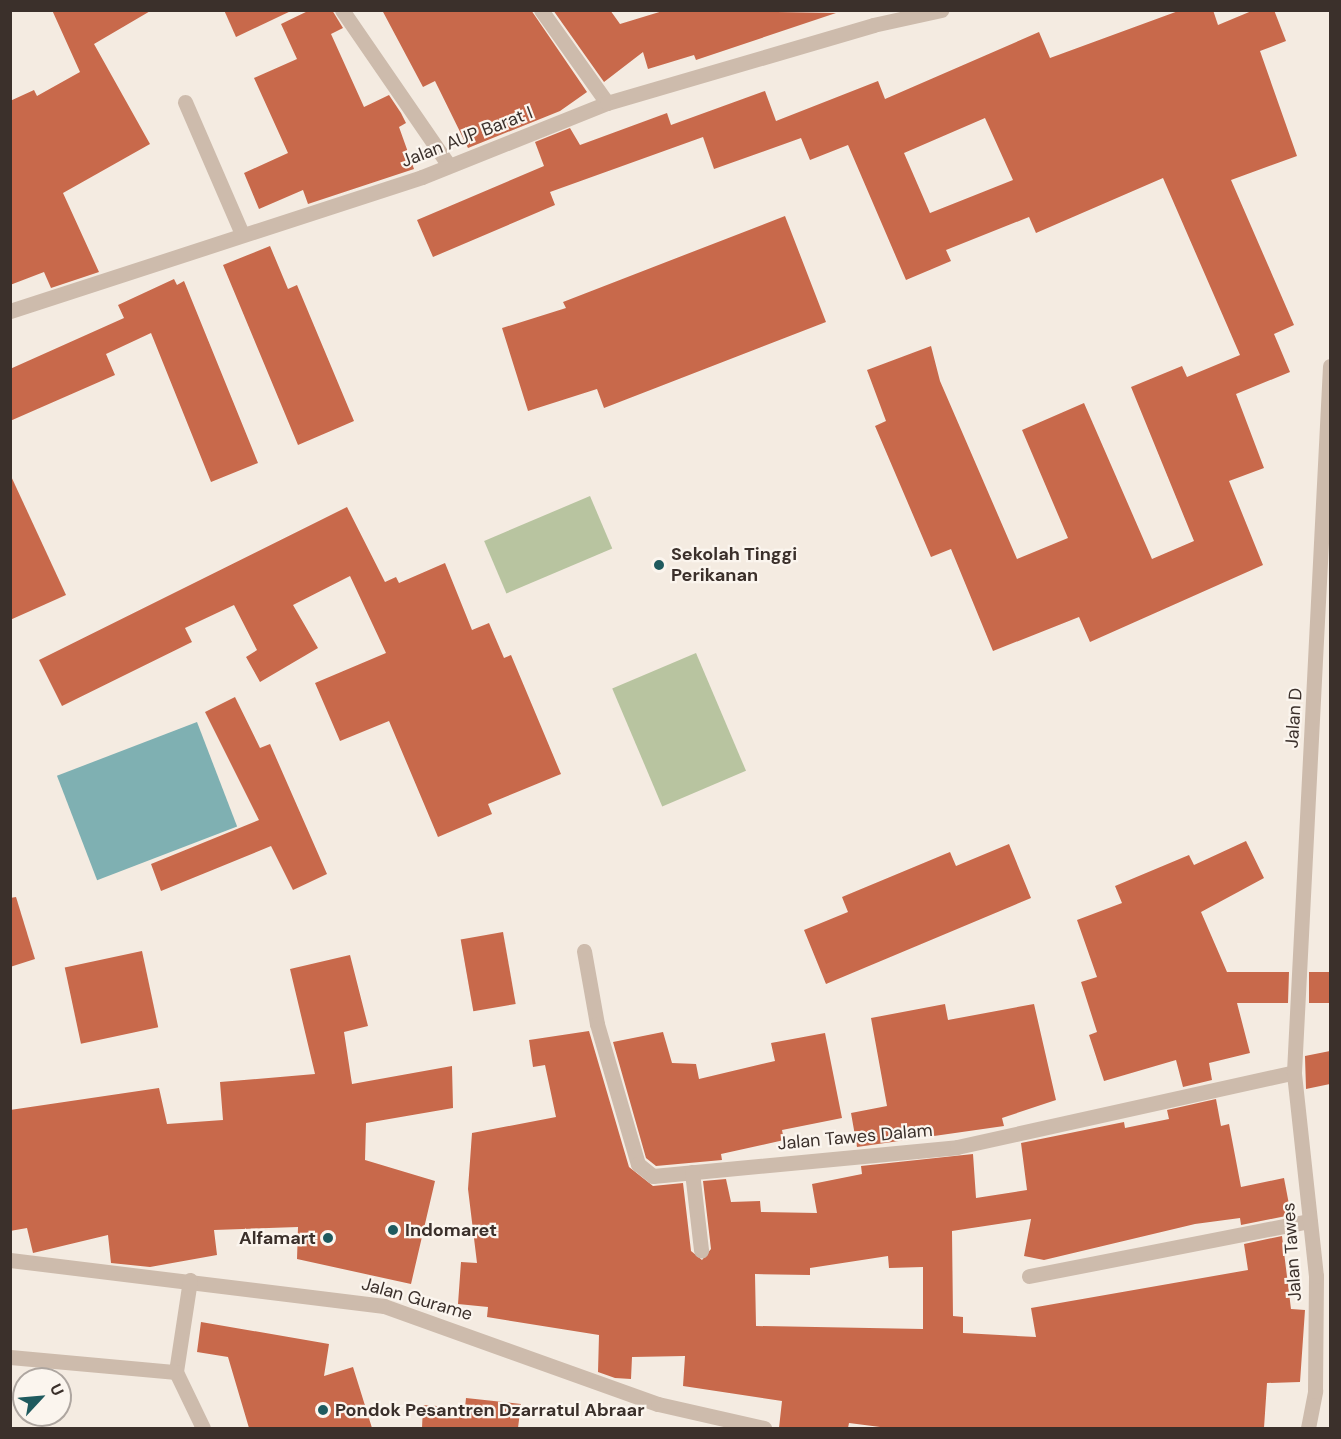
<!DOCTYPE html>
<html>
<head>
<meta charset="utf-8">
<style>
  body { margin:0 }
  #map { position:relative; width:1341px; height:1439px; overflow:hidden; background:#f4ebe1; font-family:"DM Sans",sans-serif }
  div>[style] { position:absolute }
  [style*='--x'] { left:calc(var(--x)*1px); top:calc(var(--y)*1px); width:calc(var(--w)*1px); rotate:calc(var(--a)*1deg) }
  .green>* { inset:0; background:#b8c4a0; transform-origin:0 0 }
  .water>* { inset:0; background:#7fb0b2; transform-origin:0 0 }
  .building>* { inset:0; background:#c8694b; transform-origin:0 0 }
  .minor>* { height:15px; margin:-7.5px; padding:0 7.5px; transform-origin:7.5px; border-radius:7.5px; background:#cdbbac }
  .dots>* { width:16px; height:16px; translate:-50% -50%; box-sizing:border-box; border:3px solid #fbf5ee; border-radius:50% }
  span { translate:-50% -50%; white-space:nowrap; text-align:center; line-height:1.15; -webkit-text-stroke:4.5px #fbf5ee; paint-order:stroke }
  .street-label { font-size:18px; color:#3b302b }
  .poi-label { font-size:18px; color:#3b302b; font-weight:700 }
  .left { translate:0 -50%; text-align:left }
  .right { translate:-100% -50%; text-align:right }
  .frame { position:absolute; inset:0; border:12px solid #3b302b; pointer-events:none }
  .north { position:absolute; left:12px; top:1367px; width:60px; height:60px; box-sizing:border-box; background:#fbf5ee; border:2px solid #aea6a0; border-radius:50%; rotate:64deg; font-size:16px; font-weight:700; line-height:24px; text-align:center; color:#3b302b }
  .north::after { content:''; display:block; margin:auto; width:21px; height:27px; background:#1f5a5e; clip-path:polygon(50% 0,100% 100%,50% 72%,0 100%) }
</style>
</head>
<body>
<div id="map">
  <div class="green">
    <div style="left:590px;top:496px;width:57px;height:115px;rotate:67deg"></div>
    <div style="left:696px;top:653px;width:128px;height:91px;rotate:67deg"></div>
  </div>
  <div class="water">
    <div style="left:197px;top:722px;width:112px;height:150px;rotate:69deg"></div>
  </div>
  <div class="building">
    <div style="clip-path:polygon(52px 10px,152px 10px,94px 44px,150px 144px,63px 193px,99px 272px,51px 288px,44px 272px,10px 285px,10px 101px,34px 90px,37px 96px,80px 72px)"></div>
    <div style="clip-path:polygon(224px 10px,293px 10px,236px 37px)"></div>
    <div style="clip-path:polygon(310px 10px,332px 10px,343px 28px,331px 34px,364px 107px,389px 95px,401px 113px,406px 123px,399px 127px,414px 169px,308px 204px,303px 190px,259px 209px,244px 173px,288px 153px,254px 78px,297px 59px,281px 24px)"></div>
    <div style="clip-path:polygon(382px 10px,531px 10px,587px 92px,560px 111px,468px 148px,435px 81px,423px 87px)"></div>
    <div style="clip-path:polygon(553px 10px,610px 10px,620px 24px,666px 10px,836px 13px,696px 60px,694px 55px,648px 69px,643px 52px,604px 82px)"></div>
    <div style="clip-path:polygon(evenodd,1181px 10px,1213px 10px,1218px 25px,1254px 10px,1274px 10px,1286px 41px,1260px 51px,1297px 156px,1231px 180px,1294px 325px,1274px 334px,1290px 372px,1236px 394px,1264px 468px,1229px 481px,1263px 565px,1090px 642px,1079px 617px,993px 651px,951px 549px,931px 557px,875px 426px,886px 421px,867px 370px,931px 346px,940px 381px,1017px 559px,1068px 538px,1022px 430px,1084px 403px,1152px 559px,1194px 541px,1131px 387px,1182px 366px,1187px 377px,1240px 355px,1163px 178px,1036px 233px,1029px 217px,946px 250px,951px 261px,906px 280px,848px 145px,810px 160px,801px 138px,714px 169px,703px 137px,550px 192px,555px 205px,433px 257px,417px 220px,544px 166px,535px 142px,570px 128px,580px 145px,667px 113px,671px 125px,765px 91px,776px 121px,878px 81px,885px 99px,1039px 32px,1050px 58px,1181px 10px,985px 118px,1013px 180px,930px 213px,904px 153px,985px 118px)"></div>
    <div style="clip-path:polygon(785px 216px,826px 322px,604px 408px,597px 389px,528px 411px,502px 328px,566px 308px,563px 302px)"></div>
    <div style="clip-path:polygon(270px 246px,288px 289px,297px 285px,354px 421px,298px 445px,223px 265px)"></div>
    <div style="clip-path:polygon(174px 279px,177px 285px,184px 281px,258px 463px,211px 482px,151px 333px,106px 354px,115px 375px,10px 421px,10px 369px,124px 318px,118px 305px)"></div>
    <div style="clip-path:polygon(10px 474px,66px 595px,10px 620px)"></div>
    <div style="clip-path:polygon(347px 507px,385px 582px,396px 577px,399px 583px,445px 563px,472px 630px,489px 623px,504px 658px,511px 655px,561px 774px,488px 804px,492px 814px,438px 837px,389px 721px,340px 741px,315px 683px,386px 653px,350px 576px,293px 605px,318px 648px,260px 682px,246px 657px,257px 650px,234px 605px,185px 628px,192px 642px,62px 706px,39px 660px)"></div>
    <div style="clip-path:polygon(235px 697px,260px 748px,270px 744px,327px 874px,293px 890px,271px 846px,161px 891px,151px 864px,259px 820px,205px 712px)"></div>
    <div style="clip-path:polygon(1246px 841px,1264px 878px,1201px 912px,1227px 972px,1289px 972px,1288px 1003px,1237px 1003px,1250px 1053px,1209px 1063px,1212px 1080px,1183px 1087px,1176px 1060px,1104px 1081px,1089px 1035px,1097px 1032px,1081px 982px,1097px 977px,1077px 920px,1122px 903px,1115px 886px,1189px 855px,1194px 865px)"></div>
    <div style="clip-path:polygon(1009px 844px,1031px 898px,826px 984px,804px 930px,848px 912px,842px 897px,950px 852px,956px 866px)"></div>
    <div style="clip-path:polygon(16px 897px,35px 959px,10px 967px,10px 898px)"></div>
    <div style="left:503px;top:932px;width:73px;height:43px;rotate:80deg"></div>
    <div style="left:142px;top:951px;width:78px;height:79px;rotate:78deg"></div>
    <div style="clip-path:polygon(350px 955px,368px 1026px,344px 1032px,352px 1084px,452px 1066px,453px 1108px,366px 1123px,365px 1160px,435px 1181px,411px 1284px,297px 1259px,298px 1227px,214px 1230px,217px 1255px,150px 1267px,111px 1263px,108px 1235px,33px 1253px,27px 1228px,10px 1231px,10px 1110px,159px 1088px,167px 1124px,223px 1120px,220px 1082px,315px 1074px,290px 969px)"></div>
    <div style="left:1309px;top:972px;width:21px;height:31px"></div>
    <div style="clip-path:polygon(945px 1004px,948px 1020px,1034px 1004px,1056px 1100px,1002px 1118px,1004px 1126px,857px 1147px,851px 1113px,887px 1106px,871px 1018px)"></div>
    <div style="clip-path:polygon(evenodd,589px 1031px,629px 1167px,653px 1186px,683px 1183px,691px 1251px,702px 1260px,711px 1249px,703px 1181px,726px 1179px,731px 1202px,760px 1201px,761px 1212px,817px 1213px,812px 1184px,862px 1174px,861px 1166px,973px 1154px,976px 1198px,1027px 1190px,1021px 1143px,1124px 1122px,1125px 1128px,1169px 1119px,1167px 1110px,1216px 1099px,1221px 1126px,1229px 1124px,1241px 1187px,1284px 1178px,1291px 1215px,1241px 1225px,1240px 1218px,1195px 1224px,1044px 1260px,1024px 1256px,1031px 1219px,952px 1231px,953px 1316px,963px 1317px,963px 1333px,1036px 1337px,1031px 1308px,1248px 1270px,1244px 1244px,1282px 1236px,1291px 1309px,1305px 1310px,1300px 1382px,1267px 1383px,1264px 1428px,888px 1428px,849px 1423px,848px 1428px,779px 1428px,782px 1401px,683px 1386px,685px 1356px,632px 1357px,631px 1379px,615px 1378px,598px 1372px,599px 1335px,487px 1317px,488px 1307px,458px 1304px,461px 1262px,477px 1263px,468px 1189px,472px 1133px,556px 1117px,545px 1065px,533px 1067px,529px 1040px,589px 1031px,888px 1256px,889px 1268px,923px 1267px,923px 1329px,756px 1326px,755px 1274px,810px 1275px,810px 1268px,888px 1256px)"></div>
    <div style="clip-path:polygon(663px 1032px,672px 1063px,696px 1064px,699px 1079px,775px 1061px,771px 1043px,825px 1033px,842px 1118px,782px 1130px,784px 1140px,721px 1154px,722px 1160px,656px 1166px,646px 1158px,613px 1042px)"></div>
    <div style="clip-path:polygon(1330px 1051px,1330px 1084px,1306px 1089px,1305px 1056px)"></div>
    <div style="clip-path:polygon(201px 1322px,329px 1344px,324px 1376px,353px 1367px,372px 1428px,249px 1428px,228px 1357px,197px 1352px)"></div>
    <div style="clip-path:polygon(466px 1398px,521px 1404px,518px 1428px,422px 1428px,423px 1405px,465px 1408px)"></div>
  </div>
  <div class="minor">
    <div style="--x:342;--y:10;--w:187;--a:55.5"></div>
    <div style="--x:541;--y:10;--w:114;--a:54.6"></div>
    <div style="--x:185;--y:102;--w:144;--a:66.6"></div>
    <div style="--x:10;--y:311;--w:433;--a:-18"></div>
    <div style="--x:422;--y:177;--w:199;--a:-21.8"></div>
    <div style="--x:607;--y:103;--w:277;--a:-16.3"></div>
    <div style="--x:873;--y:25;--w:70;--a:-12.4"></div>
    <div style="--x:584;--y:951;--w:74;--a:79.9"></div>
    <div style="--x:597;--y:1024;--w:146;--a:73.7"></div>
    <div style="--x:638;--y:1164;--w:19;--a:39"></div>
    <div style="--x:653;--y:1176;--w:305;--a:-5.4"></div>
    <div style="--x:957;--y:1147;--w:345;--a:-12.5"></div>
    <div style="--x:692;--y:1172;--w:79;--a:83.4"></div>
    <div style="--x:10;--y:1260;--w:377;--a:7"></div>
    <div style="--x:384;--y:1306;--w:291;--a:19.7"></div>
    <div style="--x:658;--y:1404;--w:109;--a:12.8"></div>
    <div style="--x:1029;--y:1276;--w:286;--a:-11.1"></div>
    <div style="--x:190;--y:1280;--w:93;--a:98.7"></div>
    <div style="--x:176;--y:1372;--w:62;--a:64.3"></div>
    <div style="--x:10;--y:1357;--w:167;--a:5.2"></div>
    <div style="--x:1308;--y:1428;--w:38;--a:-79"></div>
    <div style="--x:1315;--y:1391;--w:115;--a:-89.5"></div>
    <div style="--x:1316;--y:1276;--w:205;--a:-96.2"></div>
    <div style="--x:1294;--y:1072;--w:707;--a:-87.08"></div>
  </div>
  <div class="dots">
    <div style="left:659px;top:565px;background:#1f5a5e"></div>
    <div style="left:393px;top:1230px;background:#1f5a5e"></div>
    <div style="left:328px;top:1238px;background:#1f5a5e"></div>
    <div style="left:323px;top:1410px;background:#1f5a5e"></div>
  </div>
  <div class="street-label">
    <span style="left:467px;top:137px;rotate:-21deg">Jalan AUP Barat I</span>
    <span style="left:1294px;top:718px;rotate:-86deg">Jalan D</span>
    <span style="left:855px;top:1137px;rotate:-5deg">Jalan Tawes Dalam</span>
    <span style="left:1292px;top:1252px;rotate:-94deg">Jalan Tawes</span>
    <span style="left:417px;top:1299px;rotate:16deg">Jalan Gurame</span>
  </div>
  <div class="poi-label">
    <span class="left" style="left:671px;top:565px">Sekolah Tinggi<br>Perikanan</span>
    <span class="left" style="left:405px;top:1230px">Indomaret</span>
    <span class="right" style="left:316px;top:1238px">Alfamart</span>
    <span class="left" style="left:335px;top:1410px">Pondok Pesantren Dzarratul Abraar</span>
  </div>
  <div class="frame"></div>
  <div class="north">U</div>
</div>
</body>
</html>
